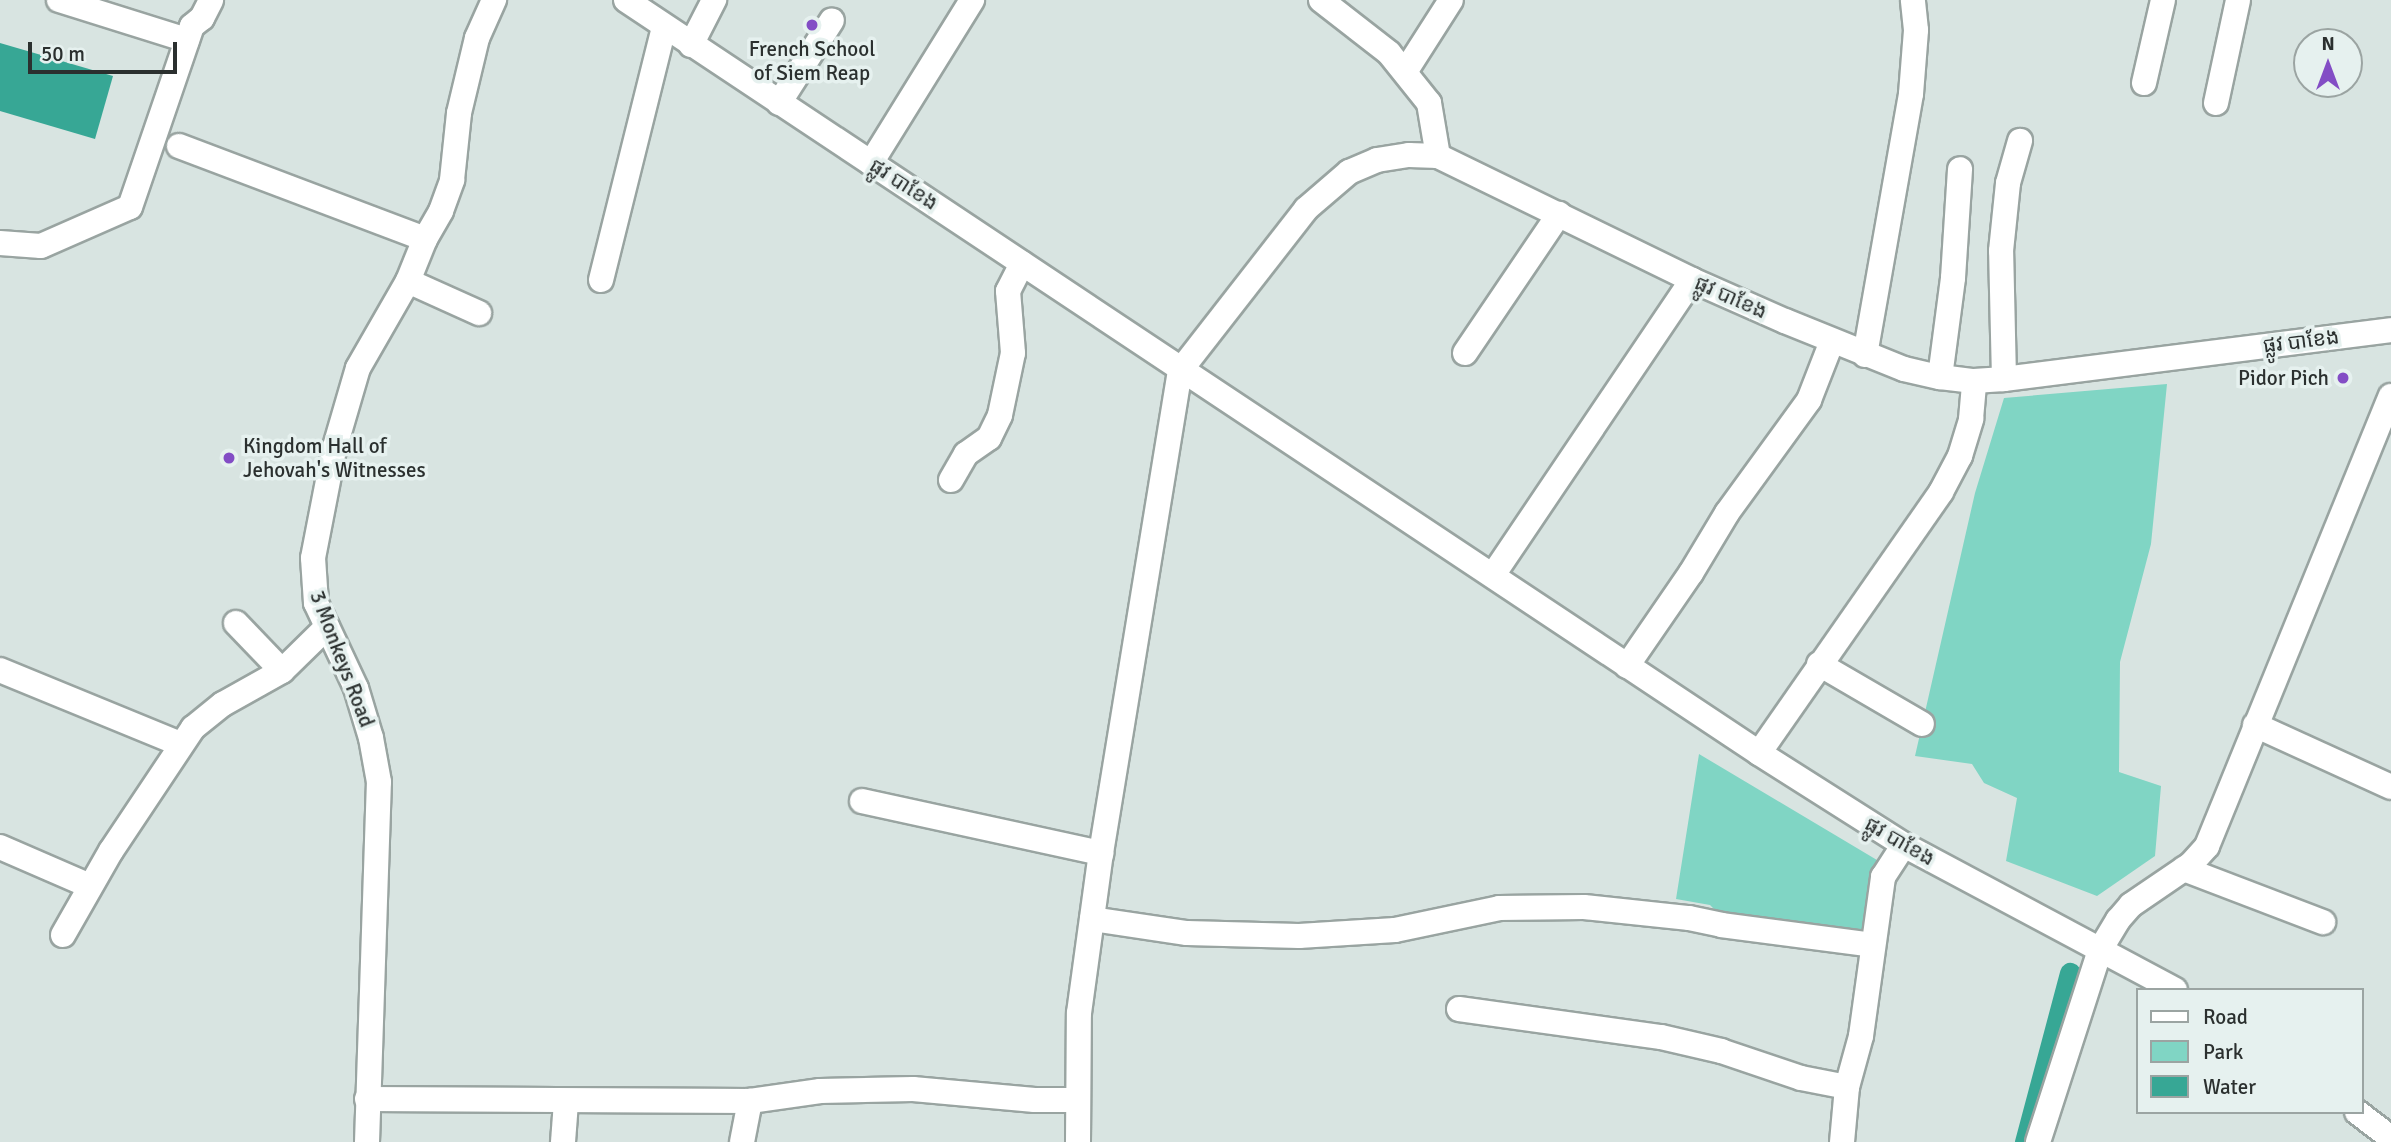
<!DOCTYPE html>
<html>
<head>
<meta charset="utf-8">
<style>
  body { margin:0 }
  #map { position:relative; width:2391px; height:1142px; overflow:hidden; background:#d8e4e1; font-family:Signika,"Noto Sans Khmer",sans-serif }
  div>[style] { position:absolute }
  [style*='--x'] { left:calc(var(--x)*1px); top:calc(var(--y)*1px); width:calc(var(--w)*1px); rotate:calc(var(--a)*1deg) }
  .green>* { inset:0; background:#80d5c4 }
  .water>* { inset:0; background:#37a795 }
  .canal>* { height:21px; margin:-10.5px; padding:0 10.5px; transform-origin:10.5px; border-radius:10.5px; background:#37a795 }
  .roads { filter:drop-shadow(2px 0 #99a4a1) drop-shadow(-2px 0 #99a4a1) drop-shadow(0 2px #99a4a1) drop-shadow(0 -2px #99a4a1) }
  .minor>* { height:24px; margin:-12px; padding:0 12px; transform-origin:12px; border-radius:12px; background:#fff }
  .dots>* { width:19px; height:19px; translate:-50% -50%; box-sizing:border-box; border:4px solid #e6f1ef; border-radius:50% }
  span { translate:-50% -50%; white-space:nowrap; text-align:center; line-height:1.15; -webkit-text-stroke:7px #e6f1ef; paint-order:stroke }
  .poi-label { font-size:21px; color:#2b302f }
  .right { translate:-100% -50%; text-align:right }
  .left { translate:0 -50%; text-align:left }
  .street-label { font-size:21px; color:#2b302f }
  .legend { position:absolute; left:2136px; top:988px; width:228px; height:126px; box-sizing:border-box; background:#e6f1ef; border:2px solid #9ba4a2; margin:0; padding:9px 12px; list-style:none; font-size:21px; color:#2b302f }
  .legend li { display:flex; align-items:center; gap:14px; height:35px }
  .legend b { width:35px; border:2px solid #9ba4a2 }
  .north { position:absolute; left:2293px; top:28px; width:70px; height:70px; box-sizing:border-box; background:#e6f1ef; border:2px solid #9ba4a2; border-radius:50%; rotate:0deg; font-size:19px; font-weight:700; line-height:28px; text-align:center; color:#2b302f }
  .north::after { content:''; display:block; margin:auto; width:24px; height:32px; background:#834dc5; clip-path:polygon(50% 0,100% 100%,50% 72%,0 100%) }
  .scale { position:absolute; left:28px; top:42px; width:149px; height:32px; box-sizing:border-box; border:4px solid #2b302f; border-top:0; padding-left:9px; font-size:21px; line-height:24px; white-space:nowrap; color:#2b302f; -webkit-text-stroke:5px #e6f1ef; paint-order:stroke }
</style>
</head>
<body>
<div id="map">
  <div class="green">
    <div style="clip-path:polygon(2167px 384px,2151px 544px,2120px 662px,2119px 772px,2161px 786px,2155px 856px,2097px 896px,2006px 861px,2017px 798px,1984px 783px,1972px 764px,1915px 756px,1975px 493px,2004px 398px)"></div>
    <div style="clip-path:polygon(1699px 754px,1882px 863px,1868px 937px,1723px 918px,1710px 905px,1676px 899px)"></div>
  </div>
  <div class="water">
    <div style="clip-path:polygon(0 43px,113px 76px,95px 139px,0 111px)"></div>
  </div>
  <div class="canal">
    <div style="--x:2025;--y:1142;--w:175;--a:-75.1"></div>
  </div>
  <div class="roads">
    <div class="minor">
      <div style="--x:59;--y:0;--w:134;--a:17.4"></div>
      <div style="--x:626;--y:0;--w:1360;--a:33.61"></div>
      <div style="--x:1759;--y:753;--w:172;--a:32.4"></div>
      <div style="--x:1904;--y:845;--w:307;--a:28.1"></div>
      <div style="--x:1321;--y:0;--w:86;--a:37.9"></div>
      <div style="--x:1389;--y:53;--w:64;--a:51.3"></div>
      <div style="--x:1429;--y:103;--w:54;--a:80.4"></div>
      <div style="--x:691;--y:45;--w:51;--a:-62.9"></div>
      <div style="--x:1405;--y:72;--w:85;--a:-57.4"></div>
      <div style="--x:2144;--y:83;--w:85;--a:-77.1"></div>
      <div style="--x:779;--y:103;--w:98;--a:-57.4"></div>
      <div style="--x:2216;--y:103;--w:105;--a:-77.9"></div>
      <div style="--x:179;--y:146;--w:263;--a:20.7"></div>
      <div style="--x:871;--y:163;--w:192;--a:-58.2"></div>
      <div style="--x:0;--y:243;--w:41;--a:4.2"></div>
      <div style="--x:41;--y:246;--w:97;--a:-23.7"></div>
      <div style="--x:130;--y:207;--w:191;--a:-71.1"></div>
      <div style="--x:192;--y:26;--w:13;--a:-39"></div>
      <div style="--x:202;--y:18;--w:20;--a:-63"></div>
      <div style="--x:601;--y:280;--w:261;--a:-76"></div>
      <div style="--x:408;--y:281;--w:78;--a:24.3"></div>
      <div style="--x:1465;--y:353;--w:168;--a:-55.9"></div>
      <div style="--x:1865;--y:355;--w:265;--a:-80"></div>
      <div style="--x:1911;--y:94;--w:64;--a:-85.5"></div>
      <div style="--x:1916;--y:30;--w:30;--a:-96"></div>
      <div style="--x:1940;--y:377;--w:100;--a:-82.5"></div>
      <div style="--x:1953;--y:278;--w:109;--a:-86.3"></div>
      <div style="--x:2004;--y:379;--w:128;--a:-91.3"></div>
      <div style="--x:2001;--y:251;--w:68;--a:-84.1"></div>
      <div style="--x:2008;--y:183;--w:44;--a:-74.1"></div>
      <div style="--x:951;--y:480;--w:30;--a:-60"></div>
      <div style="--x:966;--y:454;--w:28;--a:-35"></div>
      <div style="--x:989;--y:438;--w:25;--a:-64"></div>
      <div style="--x:1000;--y:415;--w:63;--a:-78.2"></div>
      <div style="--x:1013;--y:353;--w:62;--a:-94.6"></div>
      <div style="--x:1008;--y:291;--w:31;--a:-63"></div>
      <div style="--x:1493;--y:575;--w:356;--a:-56"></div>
      <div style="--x:236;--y:623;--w:66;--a:46.2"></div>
      <div style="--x:1819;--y:664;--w:119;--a:30.2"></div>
      <div style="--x:1627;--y:666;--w:113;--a:-55.5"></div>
      <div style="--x:1691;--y:573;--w:70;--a:-59"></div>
      <div style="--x:1727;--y:513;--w:140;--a:-54"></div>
      <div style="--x:1809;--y:400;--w:63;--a:-68.7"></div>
      <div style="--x:0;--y:670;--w:195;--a:22.3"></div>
      <div style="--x:2255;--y:725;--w:149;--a:24.5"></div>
      <div style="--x:1759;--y:753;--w:318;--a:-55.1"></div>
      <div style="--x:1941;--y:492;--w:41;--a:-62.2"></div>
      <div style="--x:1960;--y:456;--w:39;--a:-73"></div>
      <div style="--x:1971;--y:419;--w:38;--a:-85"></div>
      <div style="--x:862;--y:801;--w:245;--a:12.3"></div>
      <div style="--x:0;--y:847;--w:98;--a:23.4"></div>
      <div style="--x:2184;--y:869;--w:149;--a:20.9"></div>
      <div style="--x:1092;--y:919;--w:96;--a:8.4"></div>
      <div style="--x:1187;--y:933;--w:112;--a:1.5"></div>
      <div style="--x:1299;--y:936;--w:96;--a:-3.6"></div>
      <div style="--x:1395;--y:930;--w:106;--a:-11.9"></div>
      <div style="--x:1499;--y:908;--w:85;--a:-0.7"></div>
      <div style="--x:1584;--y:907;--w:106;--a:6"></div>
      <div style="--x:1689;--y:918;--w:33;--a:12"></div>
      <div style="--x:1721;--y:925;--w:153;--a:7.5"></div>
      <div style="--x:63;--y:935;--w:97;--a:-60.3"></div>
      <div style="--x:111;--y:851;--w:148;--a:-56.3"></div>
      <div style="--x:193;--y:728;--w:38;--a:-39"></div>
      <div style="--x:223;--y:704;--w:68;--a:-29.2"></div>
      <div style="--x:282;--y:671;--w:63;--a:-44.4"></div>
      <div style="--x:1459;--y:1009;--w:204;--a:7.9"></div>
      <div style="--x:1661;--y:1037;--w:62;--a:13.1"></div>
      <div style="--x:1721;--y:1051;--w:84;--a:18.6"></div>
      <div style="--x:1801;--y:1078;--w:47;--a:11.1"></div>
      <div style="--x:367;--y:1099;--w:383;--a:0.3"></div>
      <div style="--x:750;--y:1101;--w:71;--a:-8.1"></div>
      <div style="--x:820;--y:1091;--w:93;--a:-1.2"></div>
      <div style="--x:913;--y:1089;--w:122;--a:5.2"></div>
      <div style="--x:1035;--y:1100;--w:43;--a:0"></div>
      <div style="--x:2357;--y:1112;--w:43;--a:37.4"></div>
      <div style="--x:367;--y:1142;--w:360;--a:-88.1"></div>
      <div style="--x:379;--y:782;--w:45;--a:-100.3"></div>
      <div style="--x:371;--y:738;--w:52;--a:-106.7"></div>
      <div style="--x:356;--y:688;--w:94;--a:-115.2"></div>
      <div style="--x:316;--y:603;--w:45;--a:-93.8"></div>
      <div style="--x:313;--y:558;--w:110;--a:-79"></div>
      <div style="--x:334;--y:450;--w:85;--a:-73.7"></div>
      <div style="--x:358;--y:368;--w:100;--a:-60.1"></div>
      <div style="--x:408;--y:281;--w:45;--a:-68"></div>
      <div style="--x:425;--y:239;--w:32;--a:-60"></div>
      <div style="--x:441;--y:211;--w:33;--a:-70"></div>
      <div style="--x:452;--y:180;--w:67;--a:-84"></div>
      <div style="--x:459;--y:113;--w:77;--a:-76.5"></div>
      <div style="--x:477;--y:38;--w:42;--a:-65.9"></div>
      <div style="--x:563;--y:1142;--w:40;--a:-85.7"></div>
      <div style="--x:742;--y:1142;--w:42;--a:-79"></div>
      <div style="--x:1078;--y:1142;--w:129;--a:-89.6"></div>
      <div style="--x:1079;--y:1013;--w:162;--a:-82.2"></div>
      <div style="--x:1101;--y:853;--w:488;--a:-80.7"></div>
      <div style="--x:1180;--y:371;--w:205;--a:-52.1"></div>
      <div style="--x:1306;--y:209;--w:57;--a:-40.7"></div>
      <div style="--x:1349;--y:172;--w:30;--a:-23"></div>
      <div style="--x:1377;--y:160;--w:32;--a:-9"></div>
      <div style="--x:1409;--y:155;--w:29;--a:2"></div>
      <div style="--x:1438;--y:156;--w:283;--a:26"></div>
      <div style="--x:1692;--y:280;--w:102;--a:23.8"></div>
      <div style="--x:1785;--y:321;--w:128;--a:22"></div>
      <div style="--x:1904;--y:369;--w:37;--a:13"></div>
      <div style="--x:1940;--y:377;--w:34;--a:7"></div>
      <div style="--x:1974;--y:381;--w:30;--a:-4"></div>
      <div style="--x:2004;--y:379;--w:390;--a:-7.2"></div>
      <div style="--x:1842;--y:1142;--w:55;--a:-84.8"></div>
      <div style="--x:1847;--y:1087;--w:53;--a:-74.6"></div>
      <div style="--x:1861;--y:1036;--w:161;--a:-82.1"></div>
      <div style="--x:1883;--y:877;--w:38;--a:-57"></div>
      <div style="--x:2038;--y:1142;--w:202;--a:-72.1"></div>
      <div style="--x:2100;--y:950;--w:35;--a:-59"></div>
      <div style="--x:2118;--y:920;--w:20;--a:-49"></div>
      <div style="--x:2131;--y:905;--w:73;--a:-34.3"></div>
      <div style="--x:2191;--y:864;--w:24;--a:-48"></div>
      <div style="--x:2207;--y:846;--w:486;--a:-67.8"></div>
    </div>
  </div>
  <div class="dots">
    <div style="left:812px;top:25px;background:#834dc5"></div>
    <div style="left:2343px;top:378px;background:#834dc5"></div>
    <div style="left:229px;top:458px;background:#834dc5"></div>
  </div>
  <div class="poi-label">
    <span style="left:812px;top:61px">French School<br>of Siem Reap</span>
    <span class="right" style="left:2329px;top:378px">Pidor Pich</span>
    <span class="left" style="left:243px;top:458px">Kingdom Hall of<br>Jehovah's Witnesses</span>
  </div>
  <div class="street-label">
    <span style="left:904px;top:184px;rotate:33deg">ផ្លូវ បាខែង</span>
    <span style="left:1731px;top:297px;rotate:24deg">ផ្លូវ បាខែង</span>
    <span style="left:2301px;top:341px;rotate:-7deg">ផ្លូវ បាខែង</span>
    <span style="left:342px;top:659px;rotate:69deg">3 Monkeys Road</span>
    <span style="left:1900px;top:841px;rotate:30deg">ផ្លូវ បាខែង</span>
  </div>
  <ul class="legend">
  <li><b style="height:9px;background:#fff"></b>Road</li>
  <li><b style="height:19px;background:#80d5c4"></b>Park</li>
  <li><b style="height:19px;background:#37a795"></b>Water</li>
  </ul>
  <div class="north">N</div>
  <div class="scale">50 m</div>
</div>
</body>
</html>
